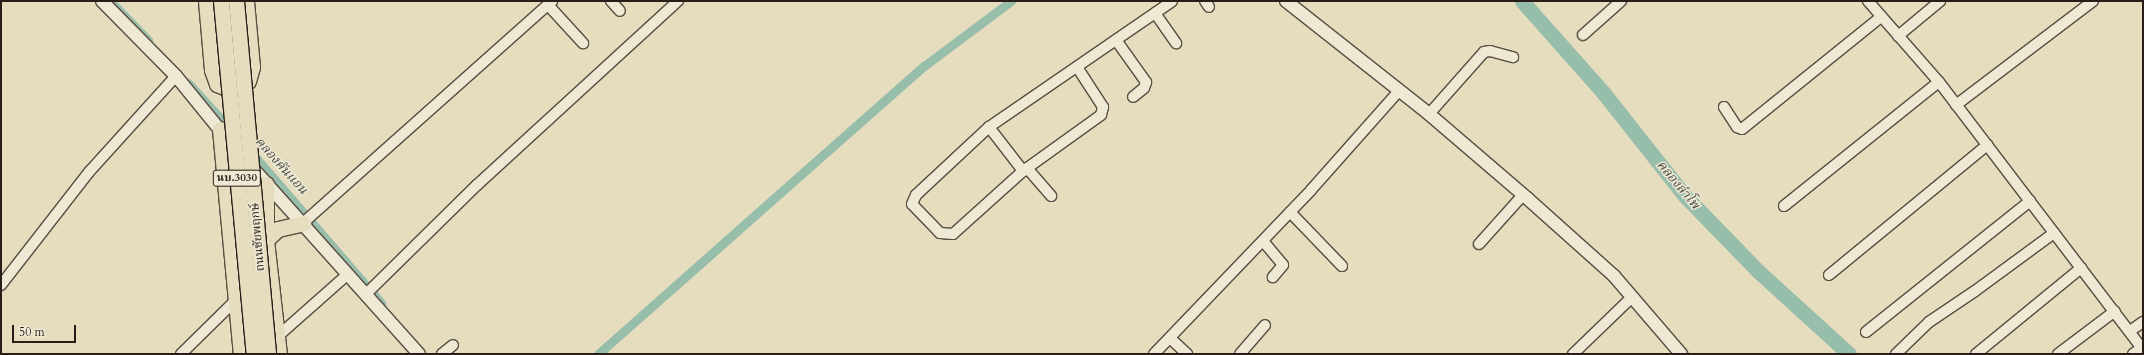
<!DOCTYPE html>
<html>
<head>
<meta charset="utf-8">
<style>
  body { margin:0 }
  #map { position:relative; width:2144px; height:355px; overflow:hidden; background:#e5ddbe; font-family:Cardo,"Noto Serif Thai",serif }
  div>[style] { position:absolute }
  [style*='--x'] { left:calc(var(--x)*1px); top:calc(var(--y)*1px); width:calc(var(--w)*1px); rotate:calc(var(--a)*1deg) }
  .canal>* { height:9px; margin:-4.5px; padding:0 4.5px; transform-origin:4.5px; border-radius:4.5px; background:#97bdab }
  .river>* { height:15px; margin:-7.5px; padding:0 7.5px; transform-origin:7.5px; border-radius:7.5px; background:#97bdab }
  .roads { filter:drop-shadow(1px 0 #594c41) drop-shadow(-1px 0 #594c41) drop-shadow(0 1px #594c41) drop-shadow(0 -1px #594c41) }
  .minor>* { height:10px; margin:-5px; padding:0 5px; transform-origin:5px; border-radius:5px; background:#eee9d5 }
  .tertiary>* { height:12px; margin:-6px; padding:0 6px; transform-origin:6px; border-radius:6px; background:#eee9d5 }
  .primary>* { height:15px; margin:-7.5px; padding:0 7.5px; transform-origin:7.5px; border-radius:7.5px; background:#e5ddbe }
  .bridges { filter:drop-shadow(1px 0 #2a1c17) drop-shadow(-1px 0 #2a1c17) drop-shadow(0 1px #2a1c17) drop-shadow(0 -1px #2a1c17) }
  .primary-bridge>* { height:15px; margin:-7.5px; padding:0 7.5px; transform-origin:7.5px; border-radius:7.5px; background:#e5ddbe }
  span { translate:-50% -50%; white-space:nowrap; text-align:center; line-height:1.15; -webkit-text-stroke:3px #eee9d5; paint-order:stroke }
  .shield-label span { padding:1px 3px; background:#eee9d5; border:1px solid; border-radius:3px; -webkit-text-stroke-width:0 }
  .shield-label { font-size:11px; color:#2a1c17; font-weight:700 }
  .street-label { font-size:12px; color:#2a1c17 }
  .water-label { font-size:13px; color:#4b4c43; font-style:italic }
  .frame { position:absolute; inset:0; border:2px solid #2a1c17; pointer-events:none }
  .scale { position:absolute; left:12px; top:325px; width:64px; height:18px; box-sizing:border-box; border:2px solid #2a1c17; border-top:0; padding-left:5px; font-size:12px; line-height:14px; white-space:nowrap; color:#2a1c17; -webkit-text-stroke:3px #eee9d5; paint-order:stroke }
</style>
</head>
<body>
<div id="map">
  <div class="canal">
    <div style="--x:112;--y:3;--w:52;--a:45.8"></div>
    <div style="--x:188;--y:83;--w:65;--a:47.5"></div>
    <div style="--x:250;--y:151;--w:201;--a:49.2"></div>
    <div style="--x:598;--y:354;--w:435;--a:-41.5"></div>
    <div style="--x:924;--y:66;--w:109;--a:-36.8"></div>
  </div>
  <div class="river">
    <div style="--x:1522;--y:1;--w:120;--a:48.4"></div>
    <div style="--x:1602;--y:91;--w:134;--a:51.7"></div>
    <div style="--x:1685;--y:196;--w:106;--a:45.8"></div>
    <div style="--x:1759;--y:272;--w:122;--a:42.3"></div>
  </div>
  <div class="roads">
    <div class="minor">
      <div style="--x:611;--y:1;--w:13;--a:48"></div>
      <div style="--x:1205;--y:1;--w:7;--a:56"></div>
      <div style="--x:1868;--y:1;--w:108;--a:48.8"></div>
      <div style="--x:1939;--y:82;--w:337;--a:52.7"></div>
      <div style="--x:548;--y:5;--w:52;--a:47.4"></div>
      <div style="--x:1155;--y:13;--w:37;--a:55"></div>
      <div style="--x:1583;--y:35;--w:51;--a:-41.8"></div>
      <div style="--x:1898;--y:36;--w:55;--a:-39.8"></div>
      <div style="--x:1116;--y:40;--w:52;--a:54.5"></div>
      <div style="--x:1146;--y:82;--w:6;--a:108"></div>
      <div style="--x:1144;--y:88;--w:14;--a:141"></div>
      <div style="--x:1077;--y:67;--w:48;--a:57"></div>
      <div style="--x:1103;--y:107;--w:8;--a:104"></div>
      <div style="--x:1101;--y:115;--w:96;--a:144.3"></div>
      <div style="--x:1023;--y:171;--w:94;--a:138"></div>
      <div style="--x:953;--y:234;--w:13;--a:-176"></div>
      <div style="--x:940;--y:233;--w:40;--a:-134"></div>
      <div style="--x:912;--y:204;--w:10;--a:-66"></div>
      <div style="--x:916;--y:195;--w:100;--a:-43"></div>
      <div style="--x:989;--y:127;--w:222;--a:-34.5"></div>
      <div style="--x:1956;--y:105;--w:172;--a:-37.2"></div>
      <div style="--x:1724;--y:107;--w:24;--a:57"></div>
      <div style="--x:1737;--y:127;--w:5;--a:22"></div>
      <div style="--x:1742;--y:129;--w:179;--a:-38.9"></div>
      <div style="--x:1429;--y:114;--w:83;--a:-48.4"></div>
      <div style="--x:1484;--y:52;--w:6;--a:-9"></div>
      <div style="--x:1490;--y:51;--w:24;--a:15"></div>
      <div style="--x:989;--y:127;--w:56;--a:52.3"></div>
      <div style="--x:1027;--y:168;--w:37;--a:49"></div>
      <div style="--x:1784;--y:206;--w:198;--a:-38.7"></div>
      <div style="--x:1290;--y:212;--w:75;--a:46.1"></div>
      <div style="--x:303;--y:223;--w:334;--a:-41.7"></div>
      <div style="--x:1263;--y:241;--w:31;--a:50"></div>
      <div style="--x:1283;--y:265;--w:16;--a:130"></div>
      <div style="--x:1479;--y:244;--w:66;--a:-48.1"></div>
      <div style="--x:1829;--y:275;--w:205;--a:-39.4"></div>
      <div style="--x:1;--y:285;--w:143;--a:-52.1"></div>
      <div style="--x:89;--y:172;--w:130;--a:-47.8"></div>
      <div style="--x:366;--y:294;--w:156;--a:-44.5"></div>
      <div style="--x:477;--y:185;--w:273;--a:-42.5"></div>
      <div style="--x:2130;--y:331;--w:16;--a:-35"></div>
      <div style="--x:1866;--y:332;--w:210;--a:-38.6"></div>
      <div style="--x:278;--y:336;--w:92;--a:-41.5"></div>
      <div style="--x:1171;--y:339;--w:22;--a:43"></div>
      <div style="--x:181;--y:354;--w:77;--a:-44.5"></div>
      <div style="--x:442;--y:354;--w:14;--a:-39"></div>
      <div style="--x:1154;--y:354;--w:227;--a:-46.2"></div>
      <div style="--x:1311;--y:190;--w:131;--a:-48.4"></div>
      <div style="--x:1240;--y:354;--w:38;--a:-49"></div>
      <div style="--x:1573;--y:354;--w:82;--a:-44"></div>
      <div style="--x:1896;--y:354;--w:46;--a:-44.1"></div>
      <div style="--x:1929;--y:322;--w:55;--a:-34"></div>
      <div style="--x:1975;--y:291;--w:98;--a:-36.3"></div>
      <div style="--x:1976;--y:354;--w:136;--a:-39.3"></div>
      <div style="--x:2058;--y:354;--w:71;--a:-37"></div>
      <div style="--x:2133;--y:354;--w:11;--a:-34"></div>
    </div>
    <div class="tertiary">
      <div style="--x:102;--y:1;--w:105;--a:45.4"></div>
      <div style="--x:176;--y:76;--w:77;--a:50.8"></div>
      <div style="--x:1286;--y:1;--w:182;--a:38.3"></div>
      <div style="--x:1429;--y:114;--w:130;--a:40.6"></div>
      <div style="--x:1528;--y:199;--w:115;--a:41.8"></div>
      <div style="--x:1614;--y:276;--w:103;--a:49.3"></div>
      <div style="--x:249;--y:164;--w:255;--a:48.2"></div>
    </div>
    <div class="primary">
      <div style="--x:206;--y:1;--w:69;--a:85"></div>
      <div style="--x:212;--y:70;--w:15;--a:70"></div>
      <div style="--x:217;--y:84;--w:13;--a:23"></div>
      <div style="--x:229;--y:89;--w:10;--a:-6"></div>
      <div style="--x:239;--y:88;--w:11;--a:-38"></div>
      <div style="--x:248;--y:81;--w:15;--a:-74"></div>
      <div style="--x:252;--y:67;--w:66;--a:-95.2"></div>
      <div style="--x:220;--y:129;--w:226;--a:84.7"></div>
      <div style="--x:266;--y:184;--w:56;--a:90"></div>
      <div style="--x:266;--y:240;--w:115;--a:83.5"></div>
      <div style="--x:266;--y:240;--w:16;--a:-43"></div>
      <div style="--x:278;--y:229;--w:26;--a:-13"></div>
    </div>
  </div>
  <div class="bridges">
    <div class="primary-bridge">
      <div style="--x:221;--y:1;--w:355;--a:84.7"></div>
      <div style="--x:236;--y:1;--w:354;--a:84.8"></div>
    </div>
  </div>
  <div class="shield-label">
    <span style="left:237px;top:178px">นบ.3030</span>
  </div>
  <div class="street-label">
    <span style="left:258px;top:237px;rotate:-95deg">ถนนชัยพฤกษ์</span>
  </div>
  <div class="water-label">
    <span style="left:281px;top:166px;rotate:48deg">คลองคันแอน</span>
    <span style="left:1678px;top:185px;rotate:50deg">คลองลำโพ</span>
  </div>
  <div class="frame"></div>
  <div class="scale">50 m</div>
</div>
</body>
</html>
